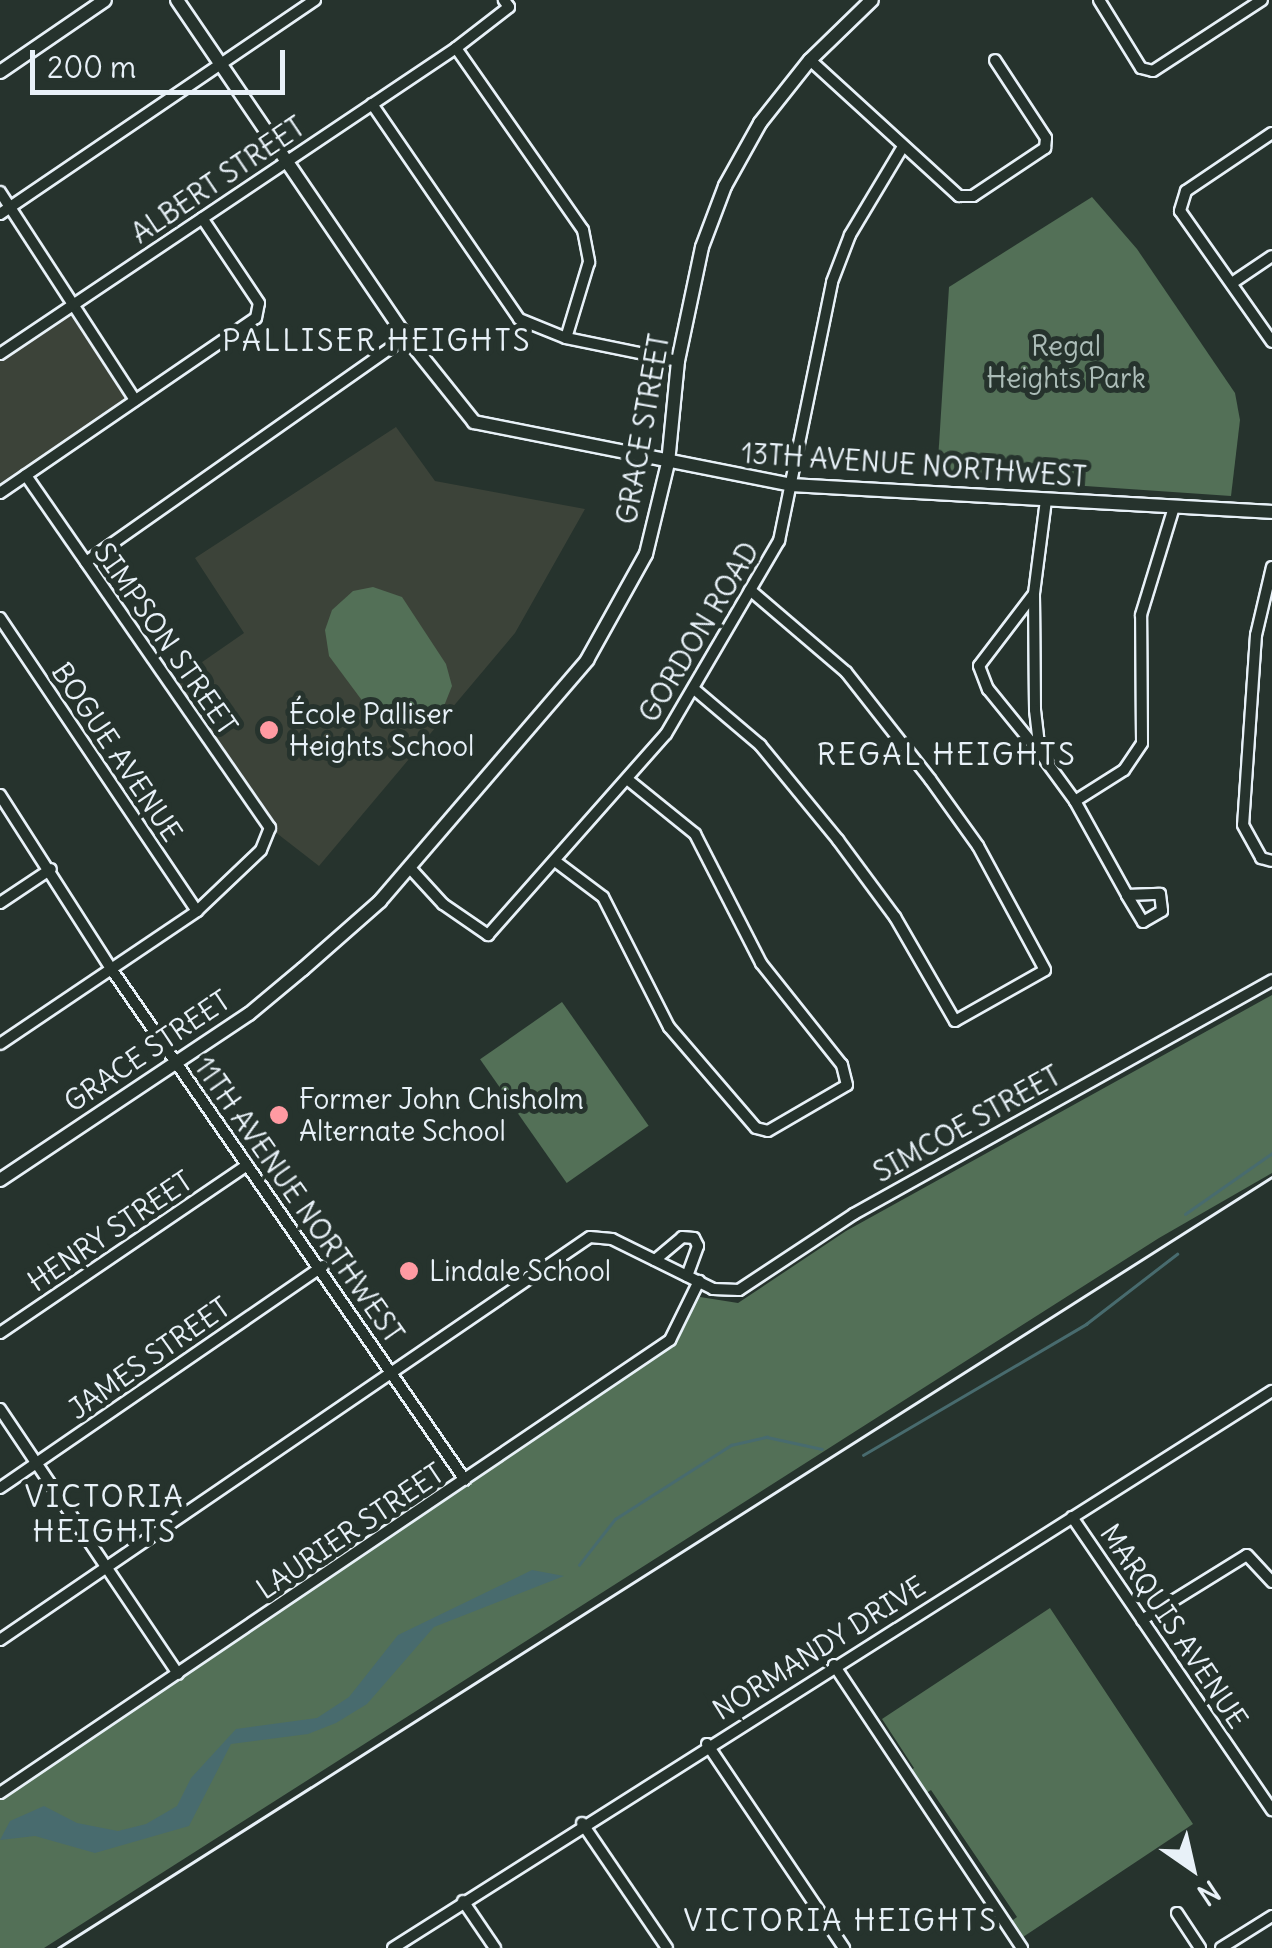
<!DOCTYPE html>
<html>
<head>
<meta charset="utf-8">
<style>
  body { margin:0 }
  #map { position:relative; width:1272px; height:1948px; overflow:hidden; background:#26332d; font-family:Delius,sans-serif }
  div>[style] { position:absolute }
  [style*='--x'] { left:calc(var(--x)*1px); top:calc(var(--y)*1px); width:calc(var(--w)*1px); rotate:calc(var(--a)*1deg) }
  .built>* { inset:0; background:#3c4339 }
  .green>* { inset:0; background:#537057; transform-origin:0 0 }
  .water>* { inset:0; background:#486b6e }
  .stream>* { height:2.5px; margin:-1.25px; padding:0 1.25px; transform-origin:1.25px; border-radius:1.25px; background:#486b6e }
  .roads { filter:drop-shadow(2px 0 #e8f1f8) drop-shadow(-2px 0 #e8f1f8) drop-shadow(0 2px #e8f1f8) drop-shadow(0 -2px #e8f1f8) }
  .minor>* { height:10px; margin:-5px; padding:0 5px; transform-origin:5px; border-radius:5px; background:#26332d }
  .tertiary>* { height:12px; margin:-6px; padding:0 6px; transform-origin:6px; border-radius:6px; background:#26332d }
  .rail>* { height:2.5px; margin:-1.25px; padding:0 1.25px; transform-origin:1.25px; border-radius:1.25px; background:#e8f1f8 }
  .dots>* { width:28px; height:28px; translate:-50% -50%; box-sizing:border-box; border:5px solid #26332d; border-radius:50% }
  span { translate:-50% -50%; white-space:nowrap; text-align:center; line-height:1.15; -webkit-text-stroke:10px #26332d; paint-order:stroke }
  .street-label { font-size:28px; color:#e8f1f8 }
  .park-label { font-size:28px; color:#acbdb8 }
  .poi-label { font-size:28px; color:#e8f1f8 }
  .left { translate:0 -50%; text-align:left }
  .neighbourhood-label { font-size:30px; color:#e8f1f8; letter-spacing:2.5px }
  .north { position:absolute; left:1142px; top:1818px; width:100px; height:100px; -webkit-text-stroke:8px #26332d; paint-order:stroke; rotate:146deg; font-size:28px; font-weight:700; line-height:40px; text-align:center; color:#e8f1f8 }
  .north::after { content:''; display:block; margin:auto; width:35px; height:45px; background:#e8f1f8; clip-path:polygon(50% 0,100% 100%,50% 72%,0 100%) }
  .scale { position:absolute; left:30px; top:50px; width:255px; height:45px; box-sizing:border-box; border:5px solid #e8f1f8; border-top:0; padding-left:12px; font-size:30px; line-height:35px; white-space:nowrap; color:#e8f1f8; -webkit-text-stroke:8px #26332d; paint-order:stroke }
</style>
</head>
<body>
<div id="map">
  <div class="built">
    <div style="clip-path:polygon(72px 305px,135px 400px,0 493px,0 354px)"></div>
    <div style="clip-path:polygon(396px 427px,435px 481px,585px 509px,515px 633px,319px 866px,270px 828px,169px 685px,244px 633px,195px 558px)"></div>
  </div>
  <div class="green">
    <div style="clip-path:polygon(1092px 197px,1137px 249px,1235px 393px,1240px 420px,1231px 496px,937px 476px,949px 287px)"></div>
    <div style="clip-path:polygon(373px 587px,402px 597px,446px 664px,452px 686px,442px 711px,422px 728px,378px 722px,329px 656px,325px 630px,332px 610px,353px 591px)"></div>
    <div style="clip-path:polygon(1272px 995px,1272px 1173px,1159px 1238px,44px 1948px,0 1948px,0 1799px,639px 1368px,670px 1344px,700px 1297px,738px 1303px,846px 1231px)"></div>
    <div style="left:562px;top:1002px;width:151px;height:100px;rotate:55deg"></div>
    <div style="clip-path:polygon(1050px 1608px,1193px 1824px,1020px 1939px,1009px 1923px,1017px 1917px,931px 1790px,923px 1795px,907px 1773px,914px 1768px,882px 1719px)"></div>
  </div>
  <div class="water">
    <div style="clip-path:polygon(532px 1570px,564px 1576px,434px 1627px,367px 1704px,336px 1723px,308px 1734px,231px 1744px,189px 1826px,95px 1853px,35px 1836px,0 1840px,10px 1821px,44px 1806px,77px 1823px,118px 1831px,146px 1824px,177px 1806px,191px 1778px,236px 1729px,317px 1718px,349px 1697px,398px 1635px)"></div>
  </div>
  <div class="stream">
    <div style="--x:1185;--y:1214;--w:106;--a:-35"></div>
    <div style="--x:863;--y:1455;--w:259;--a:-30.4"></div>
    <div style="--x:1086;--y:1324;--w:115;--a:-37.6"></div>
    <div style="--x:579;--y:1565;--w:58;--a:-52"></div>
    <div style="--x:615;--y:1519;--w:138;--a:-32.5"></div>
    <div style="--x:731;--y:1445;--w:37;--a:-13"></div>
    <div style="--x:767;--y:1437;--w:56;--a:12.3"></div>
  </div>
  <div class="roads">
    <div class="minor">
      <div style="--x:1099;--y:0;--w:80;--a:58.3"></div>
      <div style="--x:1141;--y:68;--w:12;--a:14"></div>
      <div style="--x:1153;--y:71;--w:130;--a:-33.1"></div>
      <div style="--x:456;--y:48;--w:222;--a:55.1"></div>
      <div style="--x:583;--y:230;--w:33;--a:79"></div>
      <div style="--x:589;--y:262;--w:79;--a:106.8"></div>
      <div style="--x:810;--y:60;--w:202;--a:42.4"></div>
      <div style="--x:959;--y:196;--w:14;--a:0"></div>
      <div style="--x:973;--y:196;--w:87;--a:-33.7"></div>
      <div style="--x:1045;--y:148;--w:10;--a:-84"></div>
      <div style="--x:1046;--y:138;--w:93;--a:-123.2"></div>
      <div style="--x:372;--y:104;--w:260;--a:55.6"></div>
      <div style="--x:519;--y:319;--w:51;--a:22"></div>
      <div style="--x:566;--y:338;--w:114;--a:11.6"></div>
      <div style="--x:1272;--y:133;--w:104;--a:146"></div>
      <div style="--x:1186;--y:191;--w:21;--a:107"></div>
      <div style="--x:1180;--y:211;--w:160;--a:54.9"></div>
      <div style="--x:0;--y:192;--w:248;--a:57"></div>
      <div style="--x:0;--y:214;--w:381;--a:-34.2"></div>
      <div style="--x:1232;--y:283;--w:48;--a:-34"></div>
      <div style="--x:0;--y:354;--w:549;--a:-33.86"></div>
      <div style="--x:456;--y:48;--w:67;--a:-37.7"></div>
      <div style="--x:509;--y:7;--w:9;--a:-126"></div>
      <div style="--x:0;--y:493;--w:310;--a:-34.4"></div>
      <div style="--x:256;--y:318;--w:15;--a:-79"></div>
      <div style="--x:259;--y:303;--w:102;--a:-123.8"></div>
      <div style="--x:1046;--y:500;--w:95;--a:97.3"></div>
      <div style="--x:1034;--y:594;--w:116;--a:89.5"></div>
      <div style="--x:1035;--y:710;--w:43;--a:83.4"></div>
      <div style="--x:1040;--y:753;--w:59;--a:53.9"></div>
      <div style="--x:1075;--y:801;--w:58;--a:-32.3"></div>
      <div style="--x:1124;--y:770;--w:32;--a:-56"></div>
      <div style="--x:1142;--y:743;--w:128;--a:-90.4"></div>
      <div style="--x:1141;--y:615;--w:113;--a:-73"></div>
      <div style="--x:86;--y:562;--w:391;--a:-35.1"></div>
      <div style="--x:1272;--y:567;--w:70;--a:103.2"></div>
      <div style="--x:1256;--y:635;--w:190;--a:93.9"></div>
      <div style="--x:1243;--y:825;--w:38;--a:61"></div>
      <div style="--x:1261;--y:858;--w:11;--a:15"></div>
      <div style="--x:1033;--y:595;--w:89;--a:127.3"></div>
      <div style="--x:979;--y:666;--w:25;--a:69"></div>
      <div style="--x:988;--y:689;--w:82;--a:50.9"></div>
      <div style="--x:0;--y:618;--w:353;--a:56.1"></div>
      <div style="--x:694;--y:689;--w:87;--a:40.3"></div>
      <div style="--x:760;--y:745;--w:123;--a:50.6"></div>
      <div style="--x:838;--y:840;--w:96;--a:53.5"></div>
      <div style="--x:895;--y:917;--w:120;--a:60"></div>
      <div style="--x:955;--y:1021;--w:103;--a:-29.5"></div>
      <div style="--x:1045;--y:970;--w:141;--a:-118.4"></div>
      <div style="--x:978;--y:846;--w:82;--a:-125.6"></div>
      <div style="--x:930;--y:779;--w:136;--a:-128.1"></div>
      <div style="--x:846;--y:672;--w:126;--a:-139.5"></div>
      <div style="--x:0;--y:795;--w:208;--a:57.4"></div>
      <div style="--x:112;--y:970;--w:620;--a:55.31"></div>
      <div style="--x:1075;--y:801;--w:107;--a:61"></div>
      <div style="--x:1127;--y:895;--w:33;--a:-2"></div>
      <div style="--x:1160;--y:894;--w:17;--a:83"></div>
      <div style="--x:1162;--y:911;--w:22;--a:150"></div>
      <div style="--x:1143;--y:922;--w:31;--a:-121"></div>
      <div style="--x:555;--y:861;--w:60;--a:36.9"></div>
      <div style="--x:603;--y:897;--w:146;--a:63.1"></div>
      <div style="--x:669;--y:1027;--w:133;--a:49.3"></div>
      <div style="--x:756;--y:1128;--w:12;--a:14"></div>
      <div style="--x:768;--y:1131;--w:91;--a:-30.2"></div>
      <div style="--x:847;--y:1085;--w:21;--a:-104"></div>
      <div style="--x:842;--y:1065;--w:130;--a:-128.5"></div>
      <div style="--x:761;--y:963;--w:145;--a:-117.1"></div>
      <div style="--x:695;--y:834;--w:87;--a:-141"></div>
      <div style="--x:410;--y:868;--w:49;--a:47.5"></div>
      <div style="--x:443;--y:904;--w:55;--a:34.6"></div>
      <div style="--x:488;--y:935;--w:268;--a:-48.5"></div>
      <div style="--x:666;--y:734;--w:224;--a:-59.7"></div>
      <div style="--x:779;--y:541;--w:264;--a:-78.4"></div>
      <div style="--x:832;--y:282;--w:50;--a:-69"></div>
      <div style="--x:850;--y:235;--w:101;--a:-59.1"></div>
      <div style="--x:0;--y:903;--w:61;--a:-33.7"></div>
      <div style="--x:0;--y:1044;--w:238;--a:-34"></div>
      <div style="--x:197;--y:911;--w:88;--a:-43.6"></div>
      <div style="--x:261;--y:850;--w:24;--a:-68"></div>
      <div style="--x:270;--y:828;--w:429;--a:-124.7"></div>
      <div style="--x:655;--y:1260;--w:35;--a:-40"></div>
      <div style="--x:682;--y:1237;--w:12;--a:5"></div>
      <div style="--x:694;--y:1238;--w:9;--a:63"></div>
      <div style="--x:698;--y:1246;--w:32;--a:110"></div>
      <div style="--x:0;--y:1333;--w:297;--a:-34.2"></div>
      <div style="--x:0;--y:1409;--w:319;--a:56.1"></div>
      <div style="--x:0;--y:1488;--w:392;--a:-34.5"></div>
      <div style="--x:1072;--y:1517;--w:355;--a:55.7"></div>
      <div style="--x:1142;--y:1620;--w:123;--a:-31.8"></div>
      <div style="--x:1247;--y:1555;--w:37;--a:47"></div>
      <div style="--x:0;--y:1640;--w:714;--a:-34.34"></div>
      <div style="--x:590;--y:1237;--w:22;--a:5"></div>
      <div style="--x:612;--y:1239;--w:113;--a:26.3"></div>
      <div style="--x:713;--y:1289;--w:26;--a:2"></div>
      <div style="--x:739;--y:1290;--w:138;--a:-33.5"></div>
      <div style="--x:854;--y:1214;--w:479;--a:-29.2"></div>
      <div style="--x:834;--y:1665;--w:340;--a:56.4"></div>
      <div style="--x:707;--y:1744;--w:246;--a:56.1"></div>
      <div style="--x:0;--y:1793;--w:809;--a:-34.06"></div>
      <div style="--x:670;--y:1340;--w:66;--a:-63.8"></div>
      <div style="--x:582;--y:1823;--w:151;--a:55.8"></div>
      <div style="--x:463;--y:1901;--w:57;--a:55.8"></div>
      <div style="--x:1177;--y:1913;--w:42;--a:56.7"></div>
      <div style="--x:393;--y:1948;--w:1041;--a:-32.36"></div>
      <div style="--x:1221;--y:1948;--w:60;--a:-32.1"></div>
    </div>
    <div class="tertiary">
      <div style="--x:177;--y:0;--w:407;--a:55.8"></div>
      <div style="--x:406;--y:337;--w:109;--a:51.3"></div>
      <div style="--x:474;--y:422;--w:324;--a:11.2"></div>
      <div style="--x:792;--y:485;--w:481;--a:3.2"></div>
      <div style="--x:0;--y:72;--w:127;--a:-34.4"></div>
      <div style="--x:0;--y:1180;--w:299;--a:-33.7"></div>
      <div style="--x:249;--y:1014;--w:70;--a:-39.8"></div>
      <div style="--x:303;--y:969;--w:103;--a:-41.4"></div>
      <div style="--x:380;--y:901;--w:318;--a:-49.3"></div>
      <div style="--x:587;--y:660;--w:121;--a:-60.9"></div>
      <div style="--x:646;--y:554;--w:94;--a:-76.4"></div>
      <div style="--x:668;--y:463;--w:102;--a:-84.4"></div>
      <div style="--x:678;--y:361;--w:116;--a:-78.1"></div>
      <div style="--x:702;--y:247;--w:65;--a:-69.3"></div>
      <div style="--x:725;--y:186;--w:72;--a:-60.9"></div>
      <div style="--x:760;--y:123;--w:80;--a:-51.6"></div>
      <div style="--x:810;--y:60;--w:86;--a:-44.1"></div>
    </div>
  </div>
  <div class="rail">
    <div style="--x:58;--y:1948;--w:1438;--a:-32.42"></div>
  </div>
  <div class="dots">
    <div style="left:269px;top:730px;background:#ff9aa2"></div>
    <div style="left:279px;top:1115px;background:#ff9aa2"></div>
    <div style="left:409px;top:1271px;background:#ff9aa2"></div>
  </div>
  <div class="street-label">
    <span style="left:218px;top:180px;rotate:-34deg">ALBERT STREET</span>
    <span style="left:643px;top:429px;rotate:-80deg">GRACE STREET</span>
    <span style="left:914px;top:465px;rotate:4deg">13TH AVENUE NORTHWEST</span>
    <span style="left:699px;top:632px;rotate:-59deg">GORDON ROAD</span>
    <span style="left:166px;top:639px;rotate:55deg">SIMPSON STREET</span>
    <span style="left:117px;top:752px;rotate:56deg">BOGUE AVENUE</span>
    <span style="left:147px;top:1051px;rotate:-34deg">GRACE STREET</span>
    <span style="left:967px;top:1124px;rotate:-29deg">SIMCOE STREET</span>
    <span style="left:299px;top:1200px;rotate:55deg">11TH AVENUE NORTHWEST</span>
    <span style="left:110px;top:1231px;rotate:-34deg">HENRY STREET</span>
    <span style="left:149px;top:1358px;rotate:-35deg">JAMES STREET</span>
    <span style="left:350px;top:1531px;rotate:-34deg">LAURIER STREET</span>
    <span style="left:1174px;top:1626px;rotate:56deg">MARQUIS AVENUE</span>
    <span style="left:819px;top:1648px;rotate:-32deg">NORMANDY DRIVE</span>
  </div>
  <div class="park-label">
    <span style="left:1066px;top:362px">Regal<br>Heights Park</span>
  </div>
  <div class="poi-label">
    <span class="left" style="left:289px;top:730px">École Palliser<br>Heights School</span>
    <span class="left" style="left:299px;top:1115px">Former John Chisholm<br>Alternate School</span>
    <span class="left" style="left:429px;top:1271px">Lindale School</span>
  </div>
  <div class="neighbourhood-label">
    <span style="left:377px;top:340px">PALLISER HEIGHTS</span>
    <span style="left:947px;top:754px">REGAL HEIGHTS</span>
    <span style="left:105px;top:1513px">VICTORIA<br>HEIGHTS</span>
    <span style="left:841px;top:1920px">VICTORIA HEIGHTS</span>
  </div>
  <div class="north">N</div>
  <div class="scale">200 m</div>
</div>
</body>
</html>
